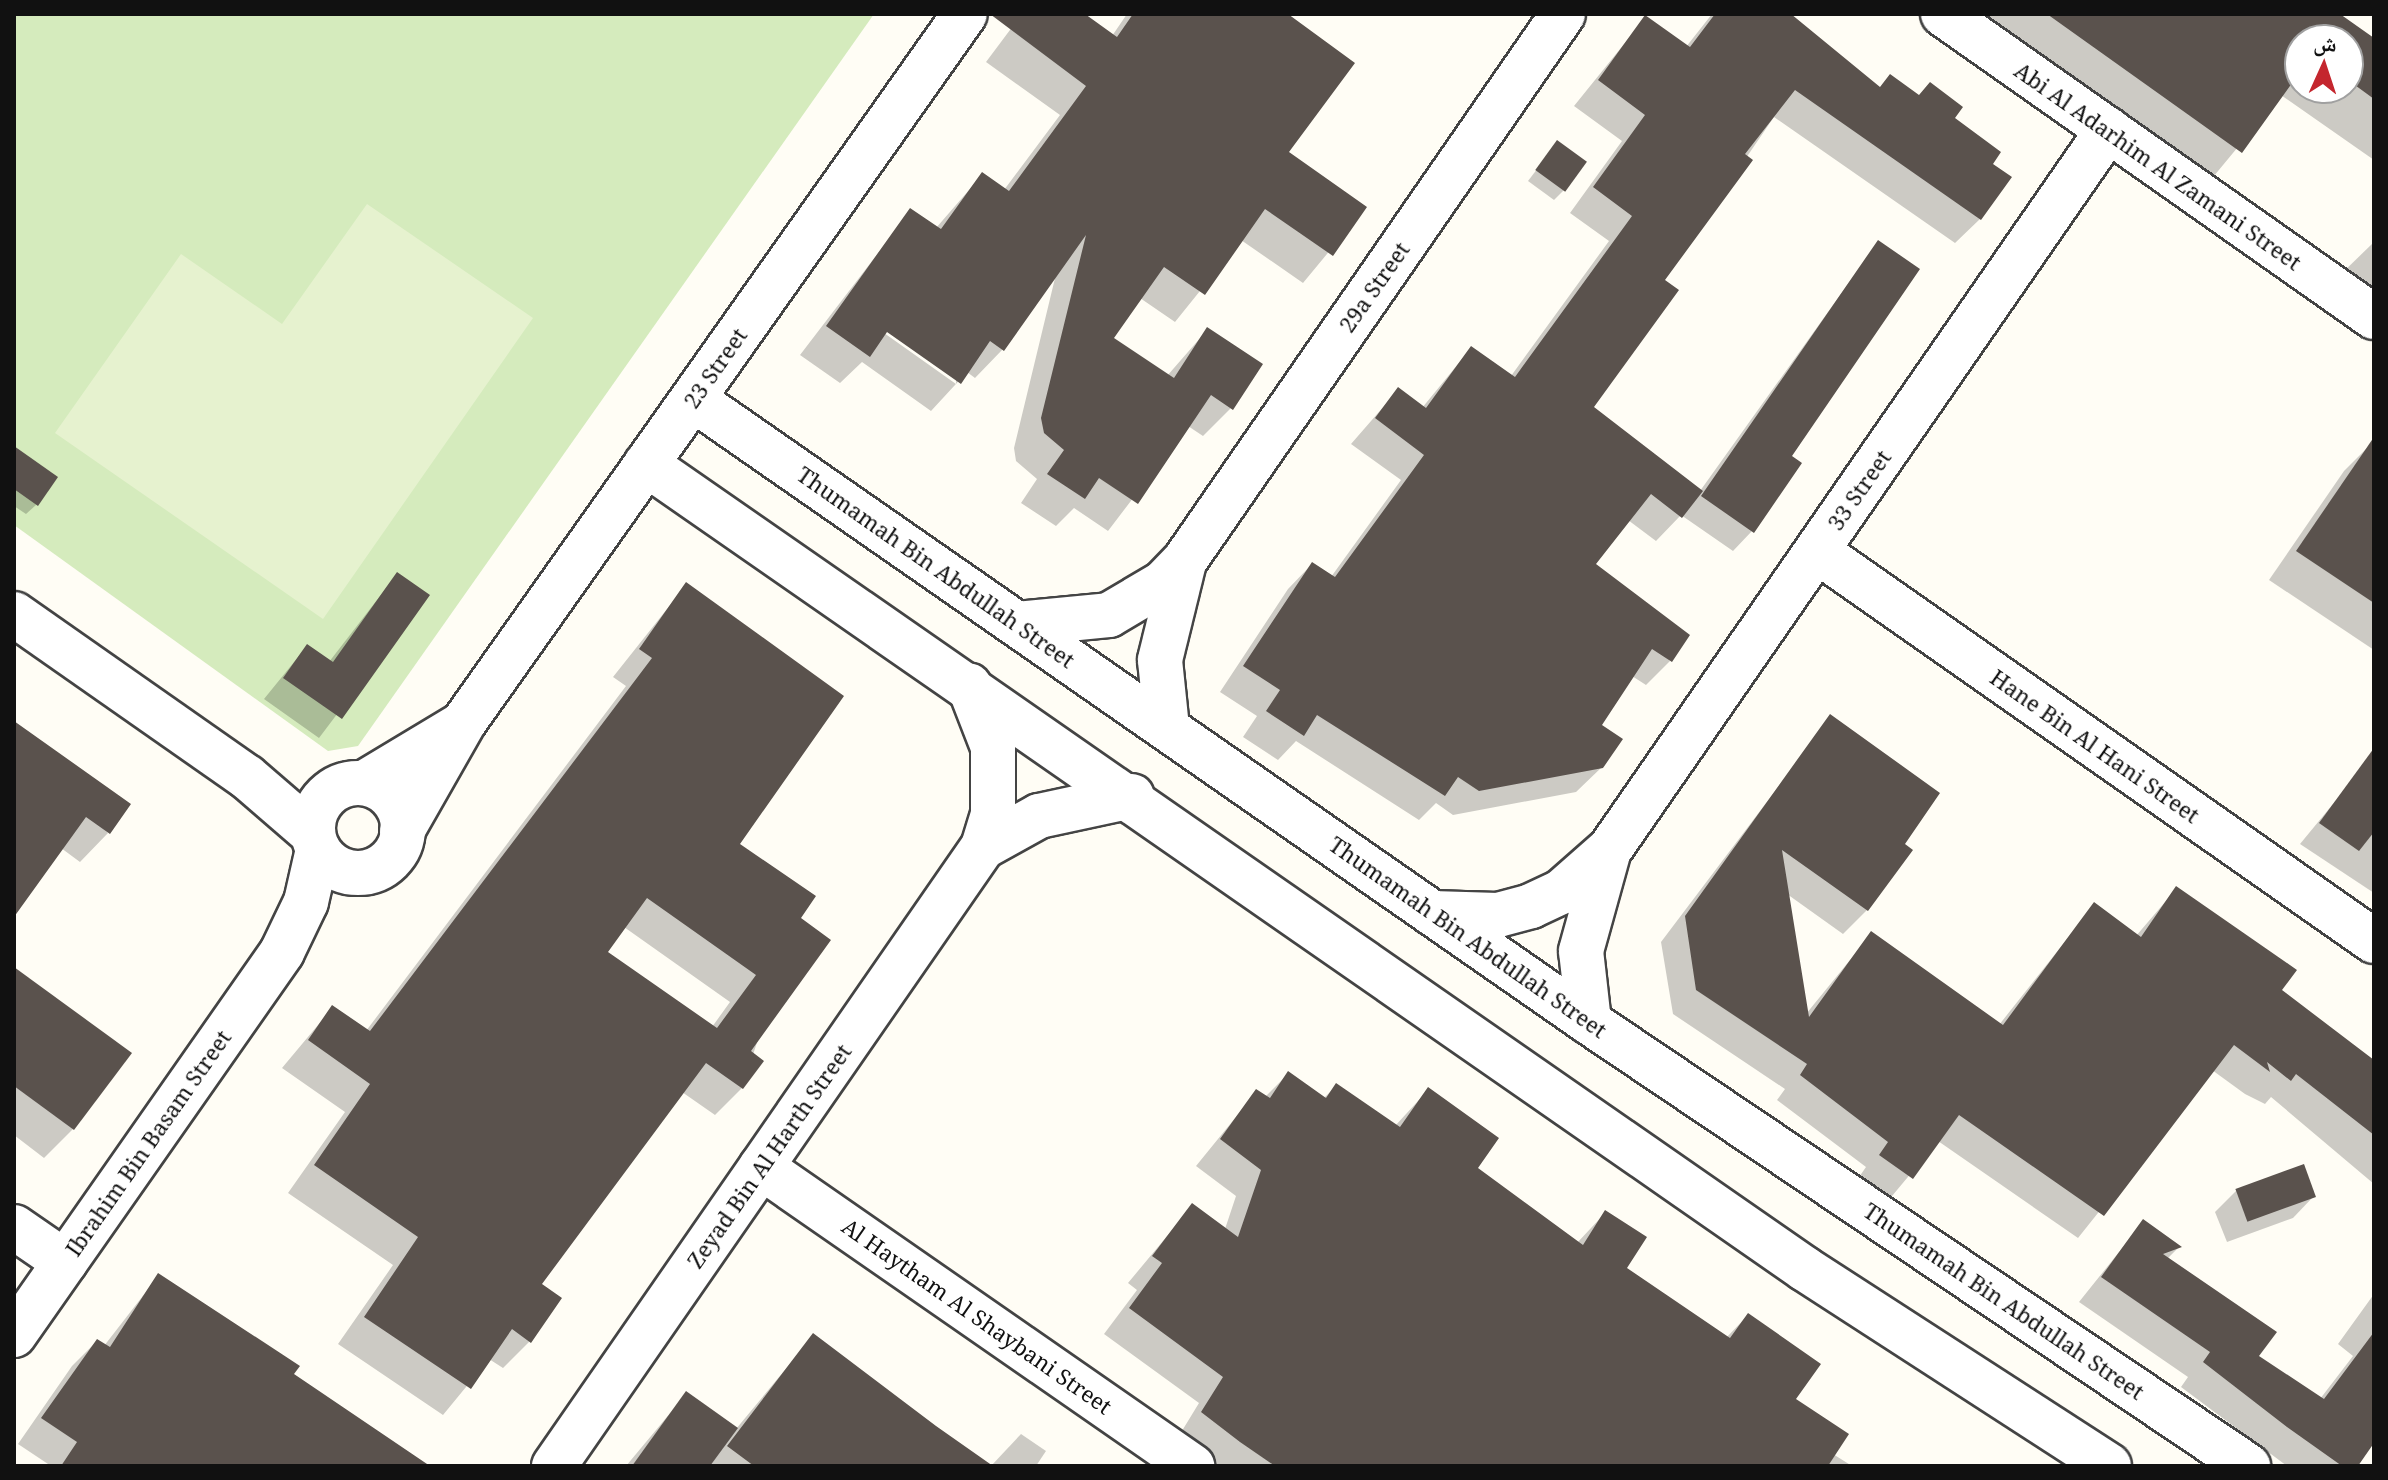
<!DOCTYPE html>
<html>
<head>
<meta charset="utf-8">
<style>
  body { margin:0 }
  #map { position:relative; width:2388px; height:1480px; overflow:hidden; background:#fffdf5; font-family:"Noto Serif","Noto Naskh Arabic",serif }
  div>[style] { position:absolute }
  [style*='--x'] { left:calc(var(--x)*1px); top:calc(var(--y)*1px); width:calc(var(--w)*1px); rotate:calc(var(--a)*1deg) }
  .green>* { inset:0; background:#d5ebbd }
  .pitch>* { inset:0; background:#e6f2cf }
  .shadow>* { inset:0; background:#0003 }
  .building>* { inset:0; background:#5a524d; transform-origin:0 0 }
  .roads { filter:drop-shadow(2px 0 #444) drop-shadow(-2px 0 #444) drop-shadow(0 2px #444) drop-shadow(0 -2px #444) }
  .minor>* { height:44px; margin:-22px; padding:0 22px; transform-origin:22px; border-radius:22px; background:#fff }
  .minor>.ring { margin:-22px; padding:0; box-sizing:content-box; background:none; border:44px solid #fff; border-radius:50% }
  span { translate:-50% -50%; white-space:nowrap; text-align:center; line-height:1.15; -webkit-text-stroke:8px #fff; paint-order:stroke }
  .street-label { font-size:22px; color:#111 }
  .frame { position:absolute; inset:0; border:16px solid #111; pointer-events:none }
  .north { position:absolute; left:2284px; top:24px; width:80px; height:80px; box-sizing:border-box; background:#fff; border:2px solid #a0a0a0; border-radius:50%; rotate:3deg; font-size:22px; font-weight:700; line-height:32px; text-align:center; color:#111 }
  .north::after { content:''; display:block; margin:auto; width:28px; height:36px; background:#c4262e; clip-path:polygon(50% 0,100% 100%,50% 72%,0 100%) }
</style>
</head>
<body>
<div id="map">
  <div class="green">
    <div style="clip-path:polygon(14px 14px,874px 14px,358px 746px,328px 751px,14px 525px)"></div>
  </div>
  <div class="pitch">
    <div style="clip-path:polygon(367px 204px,533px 318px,323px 619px,55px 433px,181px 254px,282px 324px)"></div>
  </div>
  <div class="shadow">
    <div style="clip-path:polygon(evenodd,1022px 14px,1082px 14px,1112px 36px,1127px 14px,1285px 14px,1287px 153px,1365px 208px,1303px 283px,1241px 240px,1175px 322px,1140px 298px,1111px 338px,1167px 376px,1208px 329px,1231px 408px,1203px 436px,1188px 426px,1108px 531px,1074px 508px,1056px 526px,1021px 503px,1037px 479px,1016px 461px,1014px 448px,1056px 274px,1003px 349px,975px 378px,967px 372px,931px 411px,862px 362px,840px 383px,800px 355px,911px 210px,936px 228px,982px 175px,1004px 190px,1060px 115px,986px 62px,1022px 14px,880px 325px,956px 379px,956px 384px,877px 328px,880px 325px)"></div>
    <div style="clip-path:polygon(1712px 14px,1786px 14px,1879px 88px,1952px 119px,1990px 164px,1980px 219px,1955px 243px,1774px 117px,1662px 281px,1591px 407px,1700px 491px,1878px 242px,1752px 531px,1733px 551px,1681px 515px,1656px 541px,1628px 520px,1593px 564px,1670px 661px,1646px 685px,1632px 676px,1599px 726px,1602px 767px,1576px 792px,1453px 815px,1436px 803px,1419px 820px,1296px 741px,1278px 760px,1243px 737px,1257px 716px,1220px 692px,1288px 589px,1312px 564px,1331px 577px,1401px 480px,1351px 444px,1398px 390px,1422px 408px,1471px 348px,1511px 376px,1609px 241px,1570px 213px,1622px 141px,1574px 106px,1645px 18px,1686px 47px)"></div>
    <div style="clip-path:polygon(evenodd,1960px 14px,2336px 14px,2374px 40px,2374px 160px,2281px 95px,2204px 188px,1960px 14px,2300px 40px,2348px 40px,2348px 88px,2300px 88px,2300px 40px)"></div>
    <div style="clip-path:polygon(1557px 143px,1564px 190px,1554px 200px,1528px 181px)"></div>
    <div style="clip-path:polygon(2374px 242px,2374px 302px,2338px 277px)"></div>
    <div style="clip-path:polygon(2373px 442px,2374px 443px,2374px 650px,2269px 580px,2344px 471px)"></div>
    <div style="clip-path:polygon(14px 451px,36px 505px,26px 514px,14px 506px)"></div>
    <div style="clip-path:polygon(397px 574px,427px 595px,319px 738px,264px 699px,307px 646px,329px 662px)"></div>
    <div style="clip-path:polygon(evenodd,686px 585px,738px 844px,798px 918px,742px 1088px,715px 1115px,682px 1092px,539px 1285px,530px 1341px,503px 1368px,489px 1359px,443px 1415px,338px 1344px,393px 1265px,288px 1193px,345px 1112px,282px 1068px,333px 1007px,366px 1031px,626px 686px,613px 677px,686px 585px,624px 927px,730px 1002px,712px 1027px,606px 953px,624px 927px)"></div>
    <div style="clip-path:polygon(1831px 717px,1902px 844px,1867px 910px,1843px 934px,1787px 894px,1806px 1014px,1872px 933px,1999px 1025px,2094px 905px,2136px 936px,2177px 888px,2279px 990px,2374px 1063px,2374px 1184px,2271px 1097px,2265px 1104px,2245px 1094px,2212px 1070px,2078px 1238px,1938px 1141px,1887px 1202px,1857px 1180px,1866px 1167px,1777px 1100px,1785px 1089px,1673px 1014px,1661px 942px)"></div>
    <div style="clip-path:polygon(14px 723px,108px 833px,80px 862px,61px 848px,14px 914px)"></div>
    <div style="clip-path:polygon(2356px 776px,2374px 789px,2374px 893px,2300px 844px)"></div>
    <div style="clip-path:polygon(14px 970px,73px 1129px,44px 1158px,14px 1135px)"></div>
    <div style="clip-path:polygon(1288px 1074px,1323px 1099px,1337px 1085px,1395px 1126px,1428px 1090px,1475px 1168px,1577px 1243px,1605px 1213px,1625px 1269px,1726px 1338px,1748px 1315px,1794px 1400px,1833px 1454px,1852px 1466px,1214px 1466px,1177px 1439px,1199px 1403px,1104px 1334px,1137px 1290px,1128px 1283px,1192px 1206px,1225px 1229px,1236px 1196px,1196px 1166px,1257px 1091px,1265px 1097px)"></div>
    <div style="clip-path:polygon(2236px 1191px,2313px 1197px,2293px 1218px,2227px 1242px,2215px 1212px)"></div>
    <div style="clip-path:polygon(2143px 1222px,2179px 1247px,2167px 1259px,2257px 1357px,2320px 1399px,2353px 1356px,2338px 1344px,2374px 1294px,2374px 1440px,2356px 1466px,2287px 1466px,2181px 1387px,2188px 1377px,2079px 1302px)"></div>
    <div style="clip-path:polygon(159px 1275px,292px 1375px,426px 1466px,51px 1466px,18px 1444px,72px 1366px,97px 1341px,104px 1346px)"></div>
    <div style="clip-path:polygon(813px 1336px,990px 1466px,626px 1466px,686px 1394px,736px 1429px)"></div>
    <div style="clip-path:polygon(1021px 1434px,1046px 1451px,1036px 1466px,991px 1466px)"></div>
  </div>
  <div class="building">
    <div style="clip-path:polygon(990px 14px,1085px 14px,1117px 37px,1133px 14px,1288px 14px,1355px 63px,1289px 152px,1367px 207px,1333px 256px,1265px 209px,1205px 295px,1164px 267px,1114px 338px,1174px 378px,1207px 327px,1263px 364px,1233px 410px,1211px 395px,1138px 504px,1099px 478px,1085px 499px,1047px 474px,1064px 450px,1044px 433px,1041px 418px,1086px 235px,1004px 351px,990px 341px,961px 384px,887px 332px,870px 357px,826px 326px,910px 208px,941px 229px,982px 172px,1009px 191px,1086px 86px)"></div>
    <div style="clip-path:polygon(1715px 14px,1791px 14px,1880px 87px,1890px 74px,1919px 95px,1930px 82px,1963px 107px,1955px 118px,2001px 152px,1993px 164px,2012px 177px,1981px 220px,1795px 90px,1745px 154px,1753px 160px,1665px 280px,1679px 290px,1594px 407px,1703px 491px,1682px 518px,1651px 494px,1596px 564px,1690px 635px,1672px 662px,1652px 649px,1602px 725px,1623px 739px,1603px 768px,1479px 791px,1458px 777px,1445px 796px,1317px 715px,1304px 736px,1266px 711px,1280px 690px,1243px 666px,1312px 562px,1335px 577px,1424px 455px,1375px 418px,1398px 387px,1426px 408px,1471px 346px,1515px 377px,1632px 216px,1593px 187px,1645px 115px,1598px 80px,1645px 15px,1690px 47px)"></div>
    <div style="clip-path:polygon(2047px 14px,2340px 14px,2374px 38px,2374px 99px,2348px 80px,2348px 40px,2300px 40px,2300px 72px,2242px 153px)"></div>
    <div style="left:1557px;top:140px;width:37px;height:37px;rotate:36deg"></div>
    <div style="clip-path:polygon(1878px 240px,1920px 269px,1792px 456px,1802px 463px,1754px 533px,1701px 496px)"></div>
    <div style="clip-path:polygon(2374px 437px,2374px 603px,2296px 551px)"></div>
    <div style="clip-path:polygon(14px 446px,58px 477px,38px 506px,14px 489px)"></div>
    <div style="clip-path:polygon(397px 572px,430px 595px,342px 719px,283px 678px,307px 644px,333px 662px)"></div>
    <div style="clip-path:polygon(evenodd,686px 582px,844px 696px,740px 844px,816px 896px,801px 918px,831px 940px,751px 1051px,764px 1061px,743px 1089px,706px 1063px,542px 1284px,562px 1298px,531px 1343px,512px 1329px,471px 1389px,364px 1317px,418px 1237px,314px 1165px,370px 1084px,308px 1040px,332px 1005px,370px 1031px,652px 658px,639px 649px,686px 582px,647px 898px,756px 975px,717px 1028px,608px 952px,647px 898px)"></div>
    <div style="clip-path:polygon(1830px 714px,1940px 793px,1905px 844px,1913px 850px,1868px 911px,1782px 850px,1809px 1017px,1871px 931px,2003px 1025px,2094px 902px,2141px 937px,2176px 886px,2297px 970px,2282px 990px,2374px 1060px,2374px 1135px,2296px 1074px,2291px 1081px,2267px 1062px,2270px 1072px,2234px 1045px,2104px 1216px,1959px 1115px,1913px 1179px,1879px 1155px,1888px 1142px,1800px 1075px,1807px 1064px,1696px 990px,1685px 916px)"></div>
    <div style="clip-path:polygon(14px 721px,131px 804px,110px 834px,86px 817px,14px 917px)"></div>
    <div style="clip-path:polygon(2374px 748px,2374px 832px,2359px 851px,2319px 823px)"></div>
    <div style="clip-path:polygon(14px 967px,132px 1053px,74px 1130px,14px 1086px)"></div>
    <div style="clip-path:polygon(1288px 1071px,1326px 1098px,1336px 1083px,1400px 1127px,1428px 1087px,1499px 1138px,1478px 1168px,1583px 1245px,1605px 1210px,1647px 1237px,1627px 1268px,1730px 1338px,1748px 1313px,1821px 1364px,1796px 1399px,1849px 1434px,1828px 1466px,1275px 1466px,1240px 1442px,1201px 1412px,1223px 1377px,1129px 1308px,1162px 1263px,1152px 1256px,1192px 1203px,1238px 1237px,1261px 1170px,1220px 1139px,1256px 1089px,1270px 1098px)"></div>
    <div style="left:2304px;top:1164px;width:35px;height:73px;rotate:70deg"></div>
    <div style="clip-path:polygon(2143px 1219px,2182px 1247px,2163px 1254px,2277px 1332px,2259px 1356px,2324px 1399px,2374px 1332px,2374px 1443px,2358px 1466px,2342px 1466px,2287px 1427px,2203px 1362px,2210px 1352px,2101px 1277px)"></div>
    <div style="clip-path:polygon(158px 1273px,300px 1366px,294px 1374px,430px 1466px,61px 1466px,77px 1442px,41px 1418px,97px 1339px,110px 1347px)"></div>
    <div style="clip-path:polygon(813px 1333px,936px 1426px,993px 1466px,754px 1466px,727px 1446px)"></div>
    <div style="clip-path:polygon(686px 1391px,738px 1428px,710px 1466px,632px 1466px)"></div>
  </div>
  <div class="roads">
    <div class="minor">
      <div style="--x:1943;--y:14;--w:527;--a:35.11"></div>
      <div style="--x:693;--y:399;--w:1091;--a:34.81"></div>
      <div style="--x:1589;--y:1022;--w:795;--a:33.97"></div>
      <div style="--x:646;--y:464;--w:1411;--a:34.78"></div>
      <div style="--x:1805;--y:1269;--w:362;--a:32.9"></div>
      <div style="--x:1817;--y:551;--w:680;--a:35"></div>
      <div style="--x:14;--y:614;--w:284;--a:35"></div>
      <div style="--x:247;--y:777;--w:87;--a:40.8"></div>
      <div style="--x:1017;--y:624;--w:92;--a:-5.6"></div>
      <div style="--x:1109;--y:615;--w:63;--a:-30.7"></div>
      <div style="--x:1163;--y:583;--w:32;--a:-46"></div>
      <div style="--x:1185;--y:560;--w:664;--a:-55.3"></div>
      <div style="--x:1167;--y:728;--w:68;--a:-95.9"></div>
      <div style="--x:1160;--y:660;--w:101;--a:-76.2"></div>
      <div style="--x:364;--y:783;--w:114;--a:-31"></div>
      <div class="ring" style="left:313px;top:783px;width:46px;height:46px"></div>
      <div style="--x:402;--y:831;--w:125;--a:-60.4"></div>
      <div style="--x:464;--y:722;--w:867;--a:-54.72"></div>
      <div style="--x:983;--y:847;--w:64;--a:-29"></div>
      <div style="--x:1039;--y:816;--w:95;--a:-12.1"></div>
      <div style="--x:1432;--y:913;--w:66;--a:1.7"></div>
      <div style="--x:1498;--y:915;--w:34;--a:-15"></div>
      <div style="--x:1531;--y:906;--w:33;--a:-25"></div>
      <div style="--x:1561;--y:892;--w:65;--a:-41.3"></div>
      <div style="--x:1610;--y:849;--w:875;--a:-55.29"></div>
      <div style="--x:1589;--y:1022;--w:71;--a:-96.4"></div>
      <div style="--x:1581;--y:951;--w:98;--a:-74.5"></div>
      <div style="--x:761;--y:1167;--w:525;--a:34.75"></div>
      <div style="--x:14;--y:1227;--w:62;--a:34.5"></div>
      <div style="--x:14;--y:1335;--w:467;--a:-55"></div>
      <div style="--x:282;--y:952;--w:55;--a:-64.4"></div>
      <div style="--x:306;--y:902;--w:54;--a:-77.2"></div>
      <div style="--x:554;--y:1466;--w:753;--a:-55.28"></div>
      <div style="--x:983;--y:847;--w:34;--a:-73"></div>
      <div style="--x:993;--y:814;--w:67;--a:-90"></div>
      <div style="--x:993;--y:747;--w:66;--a:-111.2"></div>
    </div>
  </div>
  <div class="street-label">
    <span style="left:2158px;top:166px;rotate:35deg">Abi Al Adarhim Al Zamani Street</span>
    <span style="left:1374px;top:287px;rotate:-55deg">29a Street</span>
    <span style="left:715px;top:368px;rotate:-55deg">23 Street</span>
    <span style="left:1859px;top:490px;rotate:-55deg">33 Street</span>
    <span style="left:936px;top:567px;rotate:35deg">Thumamah Bin Abdullah Street</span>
    <span style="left:2095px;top:746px;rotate:35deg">Hane Bin Al Hani Street</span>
    <span style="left:1468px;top:937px;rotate:35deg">Thumamah Bin Abdullah Street</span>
    <span style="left:148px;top:1143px;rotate:-55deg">Ibrahim Bin Basam Street</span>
    <span style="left:769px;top:1156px;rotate:-55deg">Zeyad Bin Al Harth Street</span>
    <span style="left:2004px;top:1301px;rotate:34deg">Thumamah Bin Abdullah Street</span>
    <span style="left:977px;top:1316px;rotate:35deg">Al Haytham Al Shaybani Street</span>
  </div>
  <div class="frame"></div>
  <div class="north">ش</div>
</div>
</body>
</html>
